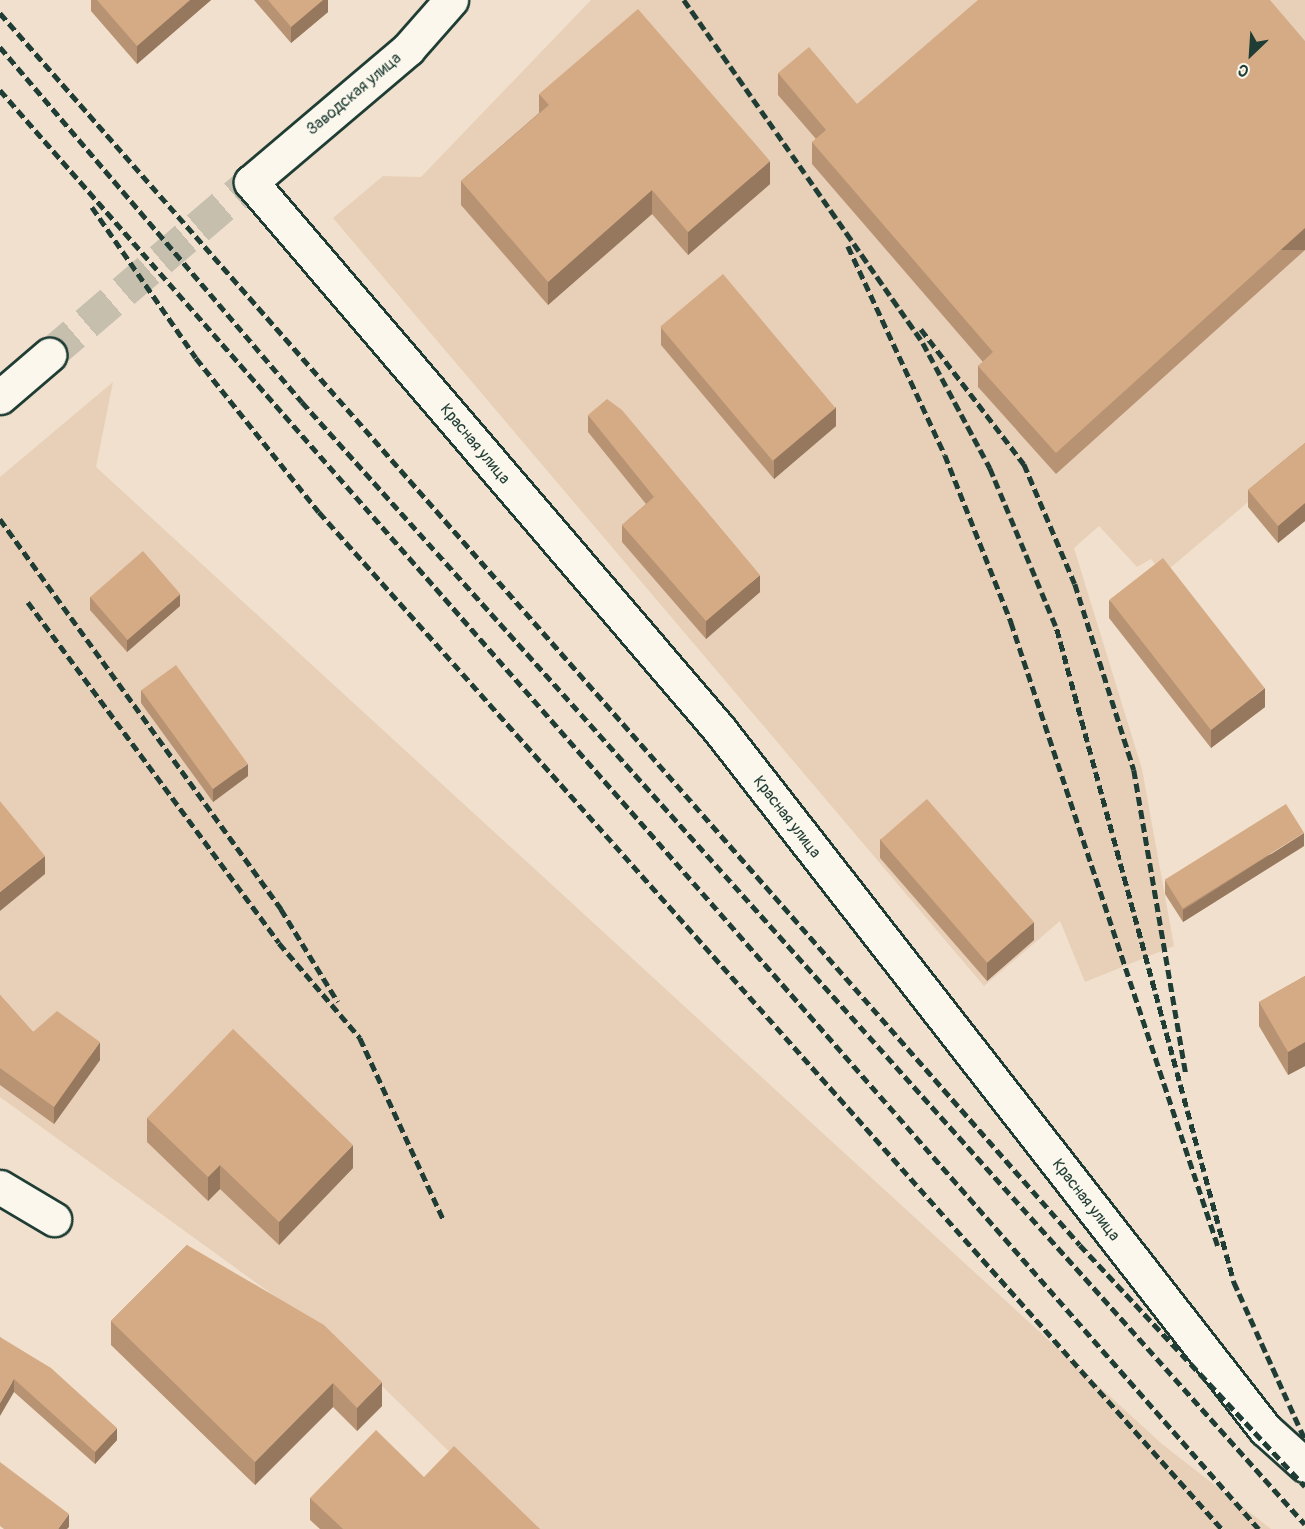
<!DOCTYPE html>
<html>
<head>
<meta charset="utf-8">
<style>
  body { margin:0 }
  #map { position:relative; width:1305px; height:1529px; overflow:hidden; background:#f0e0cd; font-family:Pangolin,sans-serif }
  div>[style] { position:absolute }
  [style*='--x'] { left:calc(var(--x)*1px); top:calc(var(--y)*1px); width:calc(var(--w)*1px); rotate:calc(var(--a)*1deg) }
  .built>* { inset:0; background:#e8d0b8 }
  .major-tunnel>* { height:33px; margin-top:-16.5px; transform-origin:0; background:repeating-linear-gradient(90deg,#c6bfae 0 33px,transparent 0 49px) }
  .roads { filter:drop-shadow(2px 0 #1f3d34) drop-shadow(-2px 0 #1f3d34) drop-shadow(0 2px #1f3d34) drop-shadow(0 -2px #1f3d34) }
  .minor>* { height:33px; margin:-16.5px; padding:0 16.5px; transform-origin:16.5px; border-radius:16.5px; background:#fbf7ec }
  .major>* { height:33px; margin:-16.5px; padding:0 16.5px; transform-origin:16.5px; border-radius:16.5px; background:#fbf7ec }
  .rail>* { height:4.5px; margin-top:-2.25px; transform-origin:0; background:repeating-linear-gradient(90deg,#1f3d34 0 9px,transparent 0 13.5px) }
  .wall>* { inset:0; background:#b79373 }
  .shaded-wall>* { inset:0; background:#95785e; transform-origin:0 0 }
  .building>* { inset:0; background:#d5ab86; transform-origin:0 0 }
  span { translate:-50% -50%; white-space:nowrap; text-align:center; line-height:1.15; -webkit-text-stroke:6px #fbf7ec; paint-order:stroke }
  .street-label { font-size:16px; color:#1f3d34 }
  .north { position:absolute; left:1221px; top:24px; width:60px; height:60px; -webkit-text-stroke:4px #fbf7ec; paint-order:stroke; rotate:205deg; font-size:16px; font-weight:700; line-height:24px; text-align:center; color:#1f3d34 }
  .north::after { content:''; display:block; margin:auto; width:21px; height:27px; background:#1f3d34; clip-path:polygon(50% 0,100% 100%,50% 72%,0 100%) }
</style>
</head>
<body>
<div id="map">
  <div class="built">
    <div style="clip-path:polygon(591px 0,1305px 0,1305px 454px,1163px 574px,1151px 559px,1137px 567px,1099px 526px,1074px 548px,1142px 769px,1174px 946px,1085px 982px,1060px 921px,984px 986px,333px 218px,383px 176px,421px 177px)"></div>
    <div style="clip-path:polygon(113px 382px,96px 467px,1162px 1444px,1271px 1529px,528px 1529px,335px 1340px,0 1097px,0 477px)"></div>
  </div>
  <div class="major-tunnel">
    <div style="--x:49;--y:355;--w:266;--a:-40.6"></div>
  </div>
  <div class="roads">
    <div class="minor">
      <div style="--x:0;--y:1187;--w:63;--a:30.7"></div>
    </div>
    <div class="major">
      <div style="--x:451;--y:0;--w:65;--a:131.3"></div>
      <div style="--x:408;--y:49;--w:206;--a:139.7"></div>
      <div style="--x:251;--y:182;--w:720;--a:49.45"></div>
      <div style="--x:719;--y:729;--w:888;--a:52.05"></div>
      <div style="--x:1265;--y:1429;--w:54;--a:42"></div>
      <div style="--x:0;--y:397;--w:65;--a:-40.6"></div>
    </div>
  </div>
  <div class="rail">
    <div style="--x:684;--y:0;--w:418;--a:55.1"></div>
    <div style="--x:923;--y:343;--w:142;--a:61.8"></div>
    <div style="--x:990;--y:468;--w:174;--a:67.4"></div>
    <div style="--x:1057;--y:629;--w:677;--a:74.83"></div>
    <div style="--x:1234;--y:1282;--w:172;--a:65.7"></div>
    <div style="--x:0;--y:13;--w:1638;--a:48.76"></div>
    <div style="--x:1080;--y:1245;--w:330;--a:47"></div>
    <div style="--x:0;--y:47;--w:466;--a:49.6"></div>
    <div style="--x:302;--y:402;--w:1505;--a:48.21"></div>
    <div style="--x:0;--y:90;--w:1912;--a:48.82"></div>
    <div style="--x:92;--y:207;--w:183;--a:55.4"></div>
    <div style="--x:196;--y:358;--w:197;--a:51.4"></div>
    <div style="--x:319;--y:512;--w:1360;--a:48.4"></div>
    <div style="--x:848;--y:246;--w:230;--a:65.1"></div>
    <div style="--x:945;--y:455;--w:180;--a:68.4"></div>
    <div style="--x:1011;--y:622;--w:657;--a:71.65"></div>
    <div style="--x:921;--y:329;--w:170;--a:52.7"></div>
    <div style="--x:1024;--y:464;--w:130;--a:67"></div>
    <div style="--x:1075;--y:584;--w:195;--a:72.4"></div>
    <div style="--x:1134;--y:770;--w:309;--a:80.3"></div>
    <div style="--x:0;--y:519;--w:481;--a:54.2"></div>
    <div style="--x:281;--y:909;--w:109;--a:58.5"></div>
    <div style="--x:28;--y:602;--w:423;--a:53.6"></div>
    <div style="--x:279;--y:943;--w:125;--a:49.5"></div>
    <div style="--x:360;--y:1038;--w:201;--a:65.3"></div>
  </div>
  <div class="wall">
    <div style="clip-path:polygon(91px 0,211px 0,137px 64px,91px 11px)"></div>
    <div style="clip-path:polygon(254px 0,328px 0,328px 12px,291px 43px)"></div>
    <div style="clip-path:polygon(1305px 41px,1305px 250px,1056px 474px,978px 387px,978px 366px,983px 362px,812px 164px,812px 142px,816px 139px,778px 95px,778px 73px,857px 104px)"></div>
    <div style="clip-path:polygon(539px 94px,770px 184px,688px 255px,652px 214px,548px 305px,461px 205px,461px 181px,539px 113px)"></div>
    <div style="clip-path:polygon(661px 327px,836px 426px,774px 479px,661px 345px)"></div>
    <div style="clip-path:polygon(588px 415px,760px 592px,706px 639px,622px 542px,622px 525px,646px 504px,588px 432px)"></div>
    <div style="clip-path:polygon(1305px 443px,1305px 521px,1278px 543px,1248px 507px,1248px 490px)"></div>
    <div style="clip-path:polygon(90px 597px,180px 606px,127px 652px,90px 610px)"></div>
    <div style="clip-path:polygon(1109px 600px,1265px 707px,1211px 748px,1109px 618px)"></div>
    <div style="clip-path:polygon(141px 690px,248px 776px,213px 802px,141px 703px)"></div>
    <div style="clip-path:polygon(880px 839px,1034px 940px,987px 981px,880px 858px)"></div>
    <div style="clip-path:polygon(1304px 846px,1183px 922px,1165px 894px,1165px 881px)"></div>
    <div style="clip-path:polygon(1305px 976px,1305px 1066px,1288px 1075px,1259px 1026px,1259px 1002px)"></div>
    <div style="clip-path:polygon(0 995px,33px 1032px,100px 1060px,54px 1124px,0 1085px)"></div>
    <div style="clip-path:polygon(147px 1118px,353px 1168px,279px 1245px,220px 1189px,208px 1201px,147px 1142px)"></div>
    <div style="clip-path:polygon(187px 1245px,382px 1406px,357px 1431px,333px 1407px,255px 1485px,111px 1345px,111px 1321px)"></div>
    <div style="clip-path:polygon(0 1337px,117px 1440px,95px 1464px,14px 1392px)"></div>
    <div style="clip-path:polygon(424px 1477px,540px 1529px,320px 1529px,310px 1520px,310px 1498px)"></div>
  </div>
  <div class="shaded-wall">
    <div style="clip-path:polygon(190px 0,211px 0,137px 64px,137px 46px)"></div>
    <div style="clip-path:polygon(323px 0,328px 0,328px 12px,291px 43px,291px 27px)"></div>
    <div style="clip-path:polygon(770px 161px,770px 184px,688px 255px,688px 232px)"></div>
    <div style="clip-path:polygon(652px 190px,652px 214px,548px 305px,548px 282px)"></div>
    <div style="left:1305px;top:228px;width:22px;height:336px;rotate:90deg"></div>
    <div style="clip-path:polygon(836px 407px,836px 426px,774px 479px,774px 460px)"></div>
    <div style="clip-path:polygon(1305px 503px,1305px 521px,1278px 543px,1278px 526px)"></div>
    <div style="clip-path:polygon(760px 575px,760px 592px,706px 639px,706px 621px)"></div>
    <div style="clip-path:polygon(180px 594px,180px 606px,127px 652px,127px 640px)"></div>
    <div style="clip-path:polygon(1265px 688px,1265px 707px,1211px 748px,1211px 730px)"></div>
    <div style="clip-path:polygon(248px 764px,248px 776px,213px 802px,213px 789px)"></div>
    <div style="clip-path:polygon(1304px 833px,1304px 846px,1183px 922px,1183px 910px)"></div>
    <div style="clip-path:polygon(45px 856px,45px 874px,0 911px,0 892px)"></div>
    <div style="clip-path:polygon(1034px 922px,1034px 940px,987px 981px,987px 962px)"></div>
    <div style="clip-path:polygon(100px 1042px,100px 1060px,54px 1124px,54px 1107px)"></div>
    <div style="clip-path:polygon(1305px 1042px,1305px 1066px,1288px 1075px,1288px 1052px)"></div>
    <div style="clip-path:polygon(353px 1145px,353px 1168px,279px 1245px,279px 1222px)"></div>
    <div style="clip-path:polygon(220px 1165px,220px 1189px,208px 1201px,208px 1177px)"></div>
    <div style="clip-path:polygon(14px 1379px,14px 1392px,0 1416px,0 1403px)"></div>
    <div style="clip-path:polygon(382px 1382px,382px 1406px,357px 1431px,357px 1408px)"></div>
    <div style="clip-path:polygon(333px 1383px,333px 1407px,255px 1485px,255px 1462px)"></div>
    <div style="clip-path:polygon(117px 1428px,117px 1440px,95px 1464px,95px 1452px)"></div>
    <div style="clip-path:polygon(69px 1514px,69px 1527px,67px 1529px,58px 1529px)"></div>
  </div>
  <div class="building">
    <div style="clip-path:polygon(97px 0,190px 0,137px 46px)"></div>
    <div style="clip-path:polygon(268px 0,323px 0,291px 27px)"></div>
    <div style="clip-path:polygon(978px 0,1270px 0,1305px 41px,1305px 228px,1056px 453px,978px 366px,993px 352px,812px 142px,826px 130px,778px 73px,809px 47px,857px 104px)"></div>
    <div style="clip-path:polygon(638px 9px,770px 161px,688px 232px,652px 190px,548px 282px,461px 181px,549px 105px,539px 94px)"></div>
    <div style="left:723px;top:274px;width:175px;height:82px;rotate:50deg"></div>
    <div style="clip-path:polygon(607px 399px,622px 410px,760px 575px,706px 621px,622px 525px,654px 497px,588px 415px)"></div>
    <div style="clip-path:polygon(1305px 443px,1305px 503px,1278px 526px,1248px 490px)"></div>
    <div style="left:143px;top:551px;width:57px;height:70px;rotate:49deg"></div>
    <div style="left:1163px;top:558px;width:165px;height:68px;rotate:52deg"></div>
    <div style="left:176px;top:665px;width:122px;height:43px;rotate:54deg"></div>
    <div style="left:927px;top:799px;width:163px;height:62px;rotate:49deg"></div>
    <div style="clip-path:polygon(0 801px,45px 856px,0 892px)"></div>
    <div style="left:1286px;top:804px;width:34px;height:143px;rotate:58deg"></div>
    <div style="clip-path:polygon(1305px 976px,1305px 1042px,1288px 1052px,1259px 1002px)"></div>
    <div style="clip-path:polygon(0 995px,33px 1032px,57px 1011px,100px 1042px,54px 1107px,0 1068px)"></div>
    <div style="clip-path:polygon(233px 1029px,353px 1145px,279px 1222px,220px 1165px,208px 1177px,147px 1118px)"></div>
    <div style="clip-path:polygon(187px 1245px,324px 1325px,382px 1382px,357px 1408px,333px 1383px,255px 1462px,111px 1321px)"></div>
    <div style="clip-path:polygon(0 1337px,51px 1368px,117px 1428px,95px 1452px,14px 1379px,0 1403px)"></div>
    <div style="clip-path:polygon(376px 1430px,424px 1477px,454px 1446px,540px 1529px,343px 1529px,310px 1498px)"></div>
    <div style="clip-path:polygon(0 1462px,69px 1514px,58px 1529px,4px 1529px,0 1526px)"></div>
  </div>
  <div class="street-label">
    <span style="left:354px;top:94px;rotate:-40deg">Заводская улица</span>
    <span style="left:475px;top:444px;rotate:50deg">Красная улица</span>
    <span style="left:787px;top:817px;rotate:52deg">Красная улица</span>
    <span style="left:1086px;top:1200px;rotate:52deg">Красная улица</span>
  </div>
  <div class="north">С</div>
</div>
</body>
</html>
